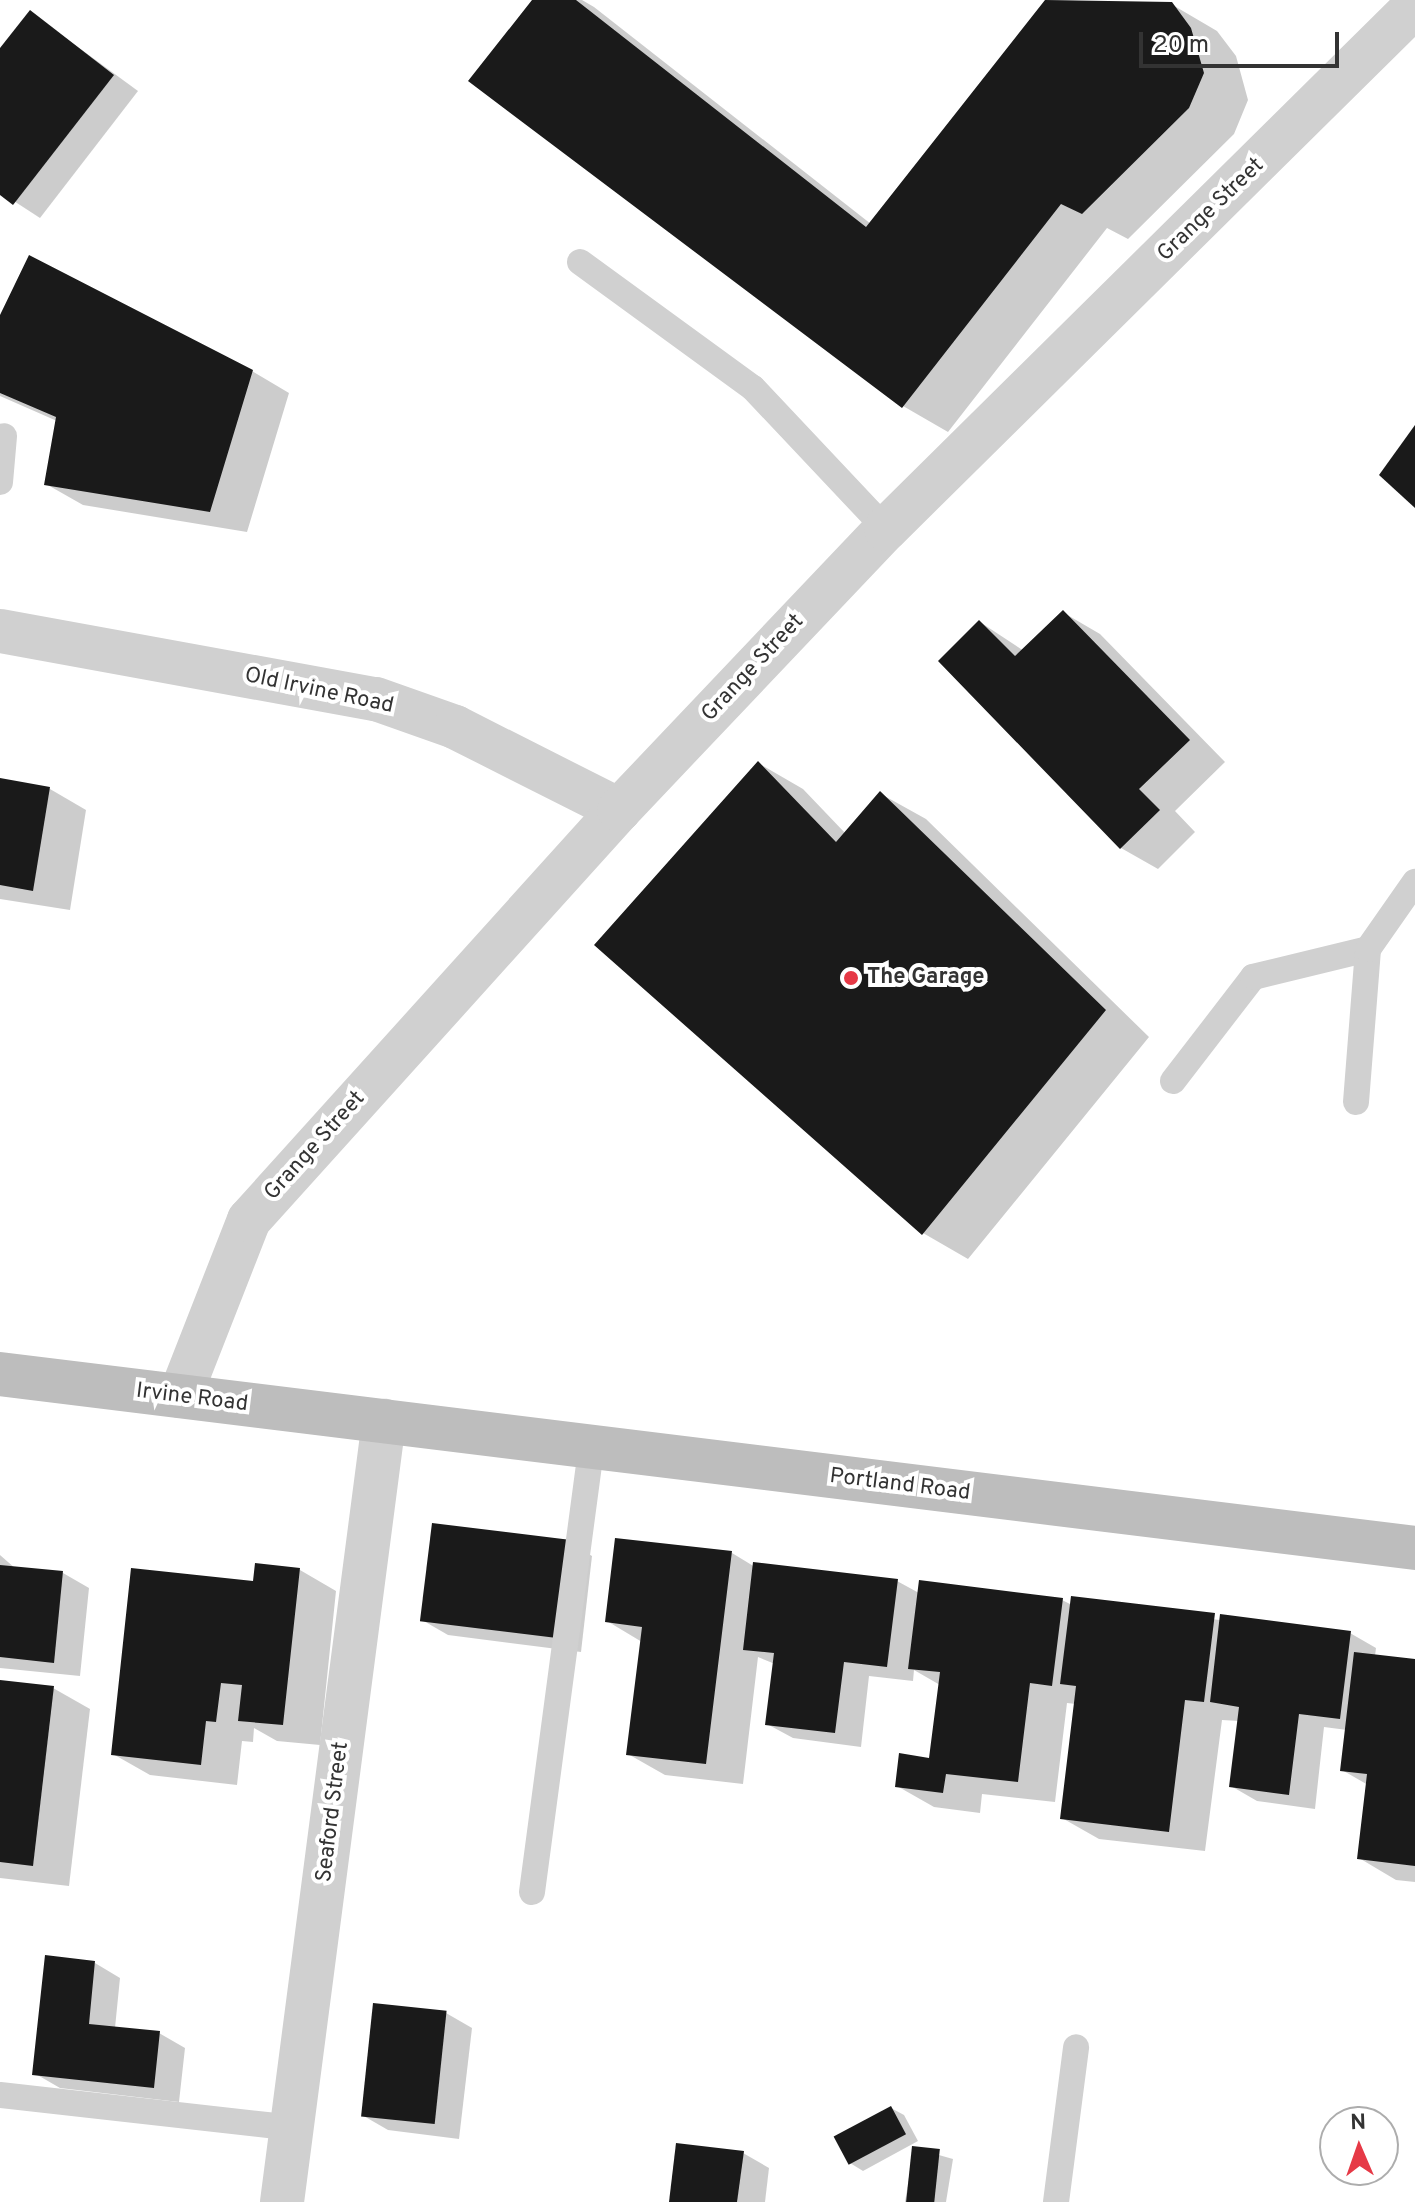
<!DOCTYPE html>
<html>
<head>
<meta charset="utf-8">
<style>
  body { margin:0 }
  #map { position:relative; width:1415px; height:2202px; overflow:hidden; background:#fff; font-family:Overpass,sans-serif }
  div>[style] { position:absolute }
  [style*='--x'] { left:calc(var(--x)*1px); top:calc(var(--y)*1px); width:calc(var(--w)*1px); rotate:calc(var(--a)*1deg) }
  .shadow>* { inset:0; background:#0003 }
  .building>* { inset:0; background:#1a1a1a; transform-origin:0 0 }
  .lane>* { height:26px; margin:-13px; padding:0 13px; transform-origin:13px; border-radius:13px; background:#d0d0d0 }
  .street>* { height:44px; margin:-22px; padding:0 22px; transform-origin:22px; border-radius:22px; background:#d0d0d0 }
  .secondary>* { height:44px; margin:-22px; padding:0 22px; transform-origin:22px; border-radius:22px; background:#bdbdbd }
  .dots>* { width:22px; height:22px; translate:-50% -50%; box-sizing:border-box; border:4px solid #fff; border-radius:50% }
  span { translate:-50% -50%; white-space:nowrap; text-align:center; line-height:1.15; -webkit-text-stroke:8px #fff; paint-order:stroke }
  .street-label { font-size:22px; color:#333 }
  .poi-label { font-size:22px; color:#333; font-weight:700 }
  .left { translate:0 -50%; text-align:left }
  .north { position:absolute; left:1319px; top:2106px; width:80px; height:80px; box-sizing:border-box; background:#fff; border:2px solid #adadad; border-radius:50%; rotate:358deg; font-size:22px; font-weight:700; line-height:32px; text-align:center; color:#333 }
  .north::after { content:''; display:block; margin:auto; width:28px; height:36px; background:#e63946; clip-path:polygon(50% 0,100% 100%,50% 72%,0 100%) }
  .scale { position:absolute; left:1139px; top:32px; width:200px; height:36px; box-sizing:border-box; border:4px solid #333; border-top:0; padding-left:10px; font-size:24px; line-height:28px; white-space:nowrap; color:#333; -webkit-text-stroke:6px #fff; paint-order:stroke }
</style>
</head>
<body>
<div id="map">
  <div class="shadow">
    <div style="clip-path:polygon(534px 0,582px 0,594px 7px,871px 224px,1048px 0,1171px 4px,1217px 31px,1236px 56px,1248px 100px,1234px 134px,1128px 239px,1107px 228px,948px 432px,903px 406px,471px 81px)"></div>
    <div style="clip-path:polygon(30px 12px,138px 91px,40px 218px,0 192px,0 51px)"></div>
    <div style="clip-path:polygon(0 319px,252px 371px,289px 393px,247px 532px,83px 505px,46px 484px,57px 421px,0 396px)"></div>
    <div style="clip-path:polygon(1064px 613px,1100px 634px,1225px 762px,1175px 811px,1195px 832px,1158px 869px,1121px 848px,980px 622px,1024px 651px)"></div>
    <div style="clip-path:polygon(758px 763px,803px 789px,846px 834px,881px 794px,926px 819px,1149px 1037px,968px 1259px,923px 1233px)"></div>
    <div style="clip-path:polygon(0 780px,50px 789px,86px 810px,70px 910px,0 899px)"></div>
    <div style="clip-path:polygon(566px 1541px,592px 1556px,581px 1652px,448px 1635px,422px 1620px)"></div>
    <div style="clip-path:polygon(732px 1553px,755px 1567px,897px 1581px,919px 1593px,1062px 1600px,1072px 1605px,1350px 1633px,1376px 1648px,1375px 1656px,1415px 1661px,1415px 1882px,1396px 1880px,1359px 1858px,1368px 1785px,1342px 1770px,1347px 1730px,1324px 1727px,1315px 1809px,1257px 1801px,1231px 1786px,1239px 1721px,1222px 1720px,1205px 1851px,1099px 1839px,1062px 1818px,1076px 1704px,1067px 1703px,1055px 1802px,982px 1794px,980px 1813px,934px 1807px,897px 1786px,931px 1760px,940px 1685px,914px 1670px,913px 1681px,869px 1676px,861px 1747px,793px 1738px,767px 1724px,775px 1664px,758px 1657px,743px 1784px,665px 1775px,628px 1754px,642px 1642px,607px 1621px)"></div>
    <div style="clip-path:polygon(0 1555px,16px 1569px,63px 1573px,89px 1588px,80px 1676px,0 1668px)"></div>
    <div style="clip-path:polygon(300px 1570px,336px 1591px,320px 1745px,277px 1741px,254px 1728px,253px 1742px,242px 1741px,237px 1785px,150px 1775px,113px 1754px,255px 1584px)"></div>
    <div style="clip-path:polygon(0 1682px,53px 1688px,90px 1709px,69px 1886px,0 1878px)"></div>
    <div style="clip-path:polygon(95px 1963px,120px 1978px,115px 2028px,159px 2033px,185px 2048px,179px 2102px,60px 2088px,34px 2073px)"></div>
    <div style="clip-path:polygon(446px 2013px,472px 2028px,459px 2139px,388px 2130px,362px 2115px)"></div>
    <div style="clip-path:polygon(891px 2108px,904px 2115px,918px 2141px,863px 2171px,850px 2163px)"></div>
    <div style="clip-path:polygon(914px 2148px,953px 2159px,946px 2202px,905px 2202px)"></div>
    <div style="clip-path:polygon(743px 2153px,769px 2168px,765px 2202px,671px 2202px)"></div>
  </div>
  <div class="building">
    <div style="clip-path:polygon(532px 0,576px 0,866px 227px,1045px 0,1172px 2px,1191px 28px,1204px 73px,1189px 108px,1082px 214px,1061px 204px,902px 408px,468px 81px)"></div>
    <div style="clip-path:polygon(30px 10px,114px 75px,13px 205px,0 195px,0 48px)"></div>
    <div style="clip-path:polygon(29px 255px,253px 370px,210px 512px,44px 485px,56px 417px,0 393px,0 315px)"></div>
    <div style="clip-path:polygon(1415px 425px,1415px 508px,1379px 475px)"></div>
    <div style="clip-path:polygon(1063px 610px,1190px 740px,1139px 789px,1160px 810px,1120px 849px,938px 661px,979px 620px,1015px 656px)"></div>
    <div style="clip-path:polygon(758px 761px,836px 842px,880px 791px,1106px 1010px,922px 1235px,594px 945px)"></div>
    <div style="clip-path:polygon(0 778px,50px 787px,33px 891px,0 885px)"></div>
    <div style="left:432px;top:1523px;width:136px;height:99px;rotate:7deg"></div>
    <div style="clip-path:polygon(615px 1538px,732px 1551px,706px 1764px,626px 1755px,642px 1627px,605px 1622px)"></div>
    <div style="clip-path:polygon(753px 1562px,898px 1579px,887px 1667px,844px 1662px,835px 1733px,765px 1725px,774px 1653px,743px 1650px)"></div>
    <div style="clip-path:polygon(255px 1563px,300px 1568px,283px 1725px,238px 1721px,242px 1685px,221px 1683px,216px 1722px,206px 1721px,201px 1765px,111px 1755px,131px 1568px,253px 1581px)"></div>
    <div style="clip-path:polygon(0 1565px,63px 1571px,54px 1663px,0 1657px)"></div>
    <div style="clip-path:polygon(919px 1580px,1063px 1598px,1052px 1686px,1030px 1683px,1018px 1782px,946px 1774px,943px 1793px,895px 1787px,899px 1753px,929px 1758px,940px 1672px,908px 1669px)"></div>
    <div style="clip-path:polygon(1071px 1596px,1215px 1613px,1204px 1702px,1185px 1700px,1169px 1832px,1060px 1819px,1076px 1686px,1060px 1684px)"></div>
    <div style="clip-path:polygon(1220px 1614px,1351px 1631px,1340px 1719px,1299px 1714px,1289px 1795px,1229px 1787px,1239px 1707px,1210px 1702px)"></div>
    <div style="clip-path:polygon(1354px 1652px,1415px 1659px,1415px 1866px,1357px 1859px,1367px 1774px,1340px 1771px)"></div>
    <div style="clip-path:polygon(0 1680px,54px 1686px,33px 1866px,0 1862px)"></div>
    <div style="clip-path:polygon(45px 1955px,95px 1961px,89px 2024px,160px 2031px,154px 2088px,32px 2075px)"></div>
    <div style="left:373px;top:2003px;width:74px;height:114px;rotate:6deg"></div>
    <div style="left:891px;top:2106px;width:32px;height:65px;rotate:62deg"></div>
    <div style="clip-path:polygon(676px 2143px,744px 2151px,737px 2202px,669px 2202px)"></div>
    <div style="left:912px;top:2146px;width:28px;height:57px;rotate:6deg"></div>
  </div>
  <div class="lane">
    <div style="--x:580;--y:262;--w:214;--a:36.1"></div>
    <div style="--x:753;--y:388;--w:194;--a:46.7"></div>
    <div style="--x:0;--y:482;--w:46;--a:-85"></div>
    <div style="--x:1173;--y:1081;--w:131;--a:-52.4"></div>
    <div style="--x:1253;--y:977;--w:118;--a:-13.7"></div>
    <div style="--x:1356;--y:1102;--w:153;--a:-85.5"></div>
    <div style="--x:1368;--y:949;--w:82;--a:-55"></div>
    <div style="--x:532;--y:1892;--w:449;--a:-82.4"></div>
    <div style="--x:0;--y:2095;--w:294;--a:6.4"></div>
    <div style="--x:1056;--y:2202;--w:156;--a:-82.6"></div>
  </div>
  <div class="street">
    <div style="--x:0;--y:631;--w:382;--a:10.3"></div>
    <div style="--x:376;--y:699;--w:84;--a:19.5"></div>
    <div style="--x:455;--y:727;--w:184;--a:26.8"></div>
    <div style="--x:180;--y:1396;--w:189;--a:-68.6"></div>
    <div style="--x:249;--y:1220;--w:552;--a:-47.94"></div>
    <div style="--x:619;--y:810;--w:388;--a:-46.5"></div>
    <div style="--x:886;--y:529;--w:744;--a:-44.67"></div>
    <div style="--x:282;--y:2202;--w:788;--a:-82.56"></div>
  </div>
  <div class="secondary">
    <div style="--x:0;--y:1374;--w:1426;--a:7.01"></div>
  </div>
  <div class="dots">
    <div style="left:851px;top:978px;background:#e63946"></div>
  </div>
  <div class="street-label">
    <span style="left:1211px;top:210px;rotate:-44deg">Grange Street</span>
    <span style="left:753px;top:668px;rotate:-47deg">Grange Street</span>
    <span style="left:319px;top:691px;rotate:12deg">Old Irvine Road</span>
    <span style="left:315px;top:1146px;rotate:-48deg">Grange Street</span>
    <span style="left:192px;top:1398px;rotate:7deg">Irvine Road</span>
    <span style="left:900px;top:1485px;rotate:7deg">Portland Road</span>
    <span style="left:333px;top:1812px;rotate:-83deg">Seaford Street</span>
  </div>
  <div class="poi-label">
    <span class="left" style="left:867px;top:978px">The Garage</span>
  </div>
  <div class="north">N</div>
  <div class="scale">20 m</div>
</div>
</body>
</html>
